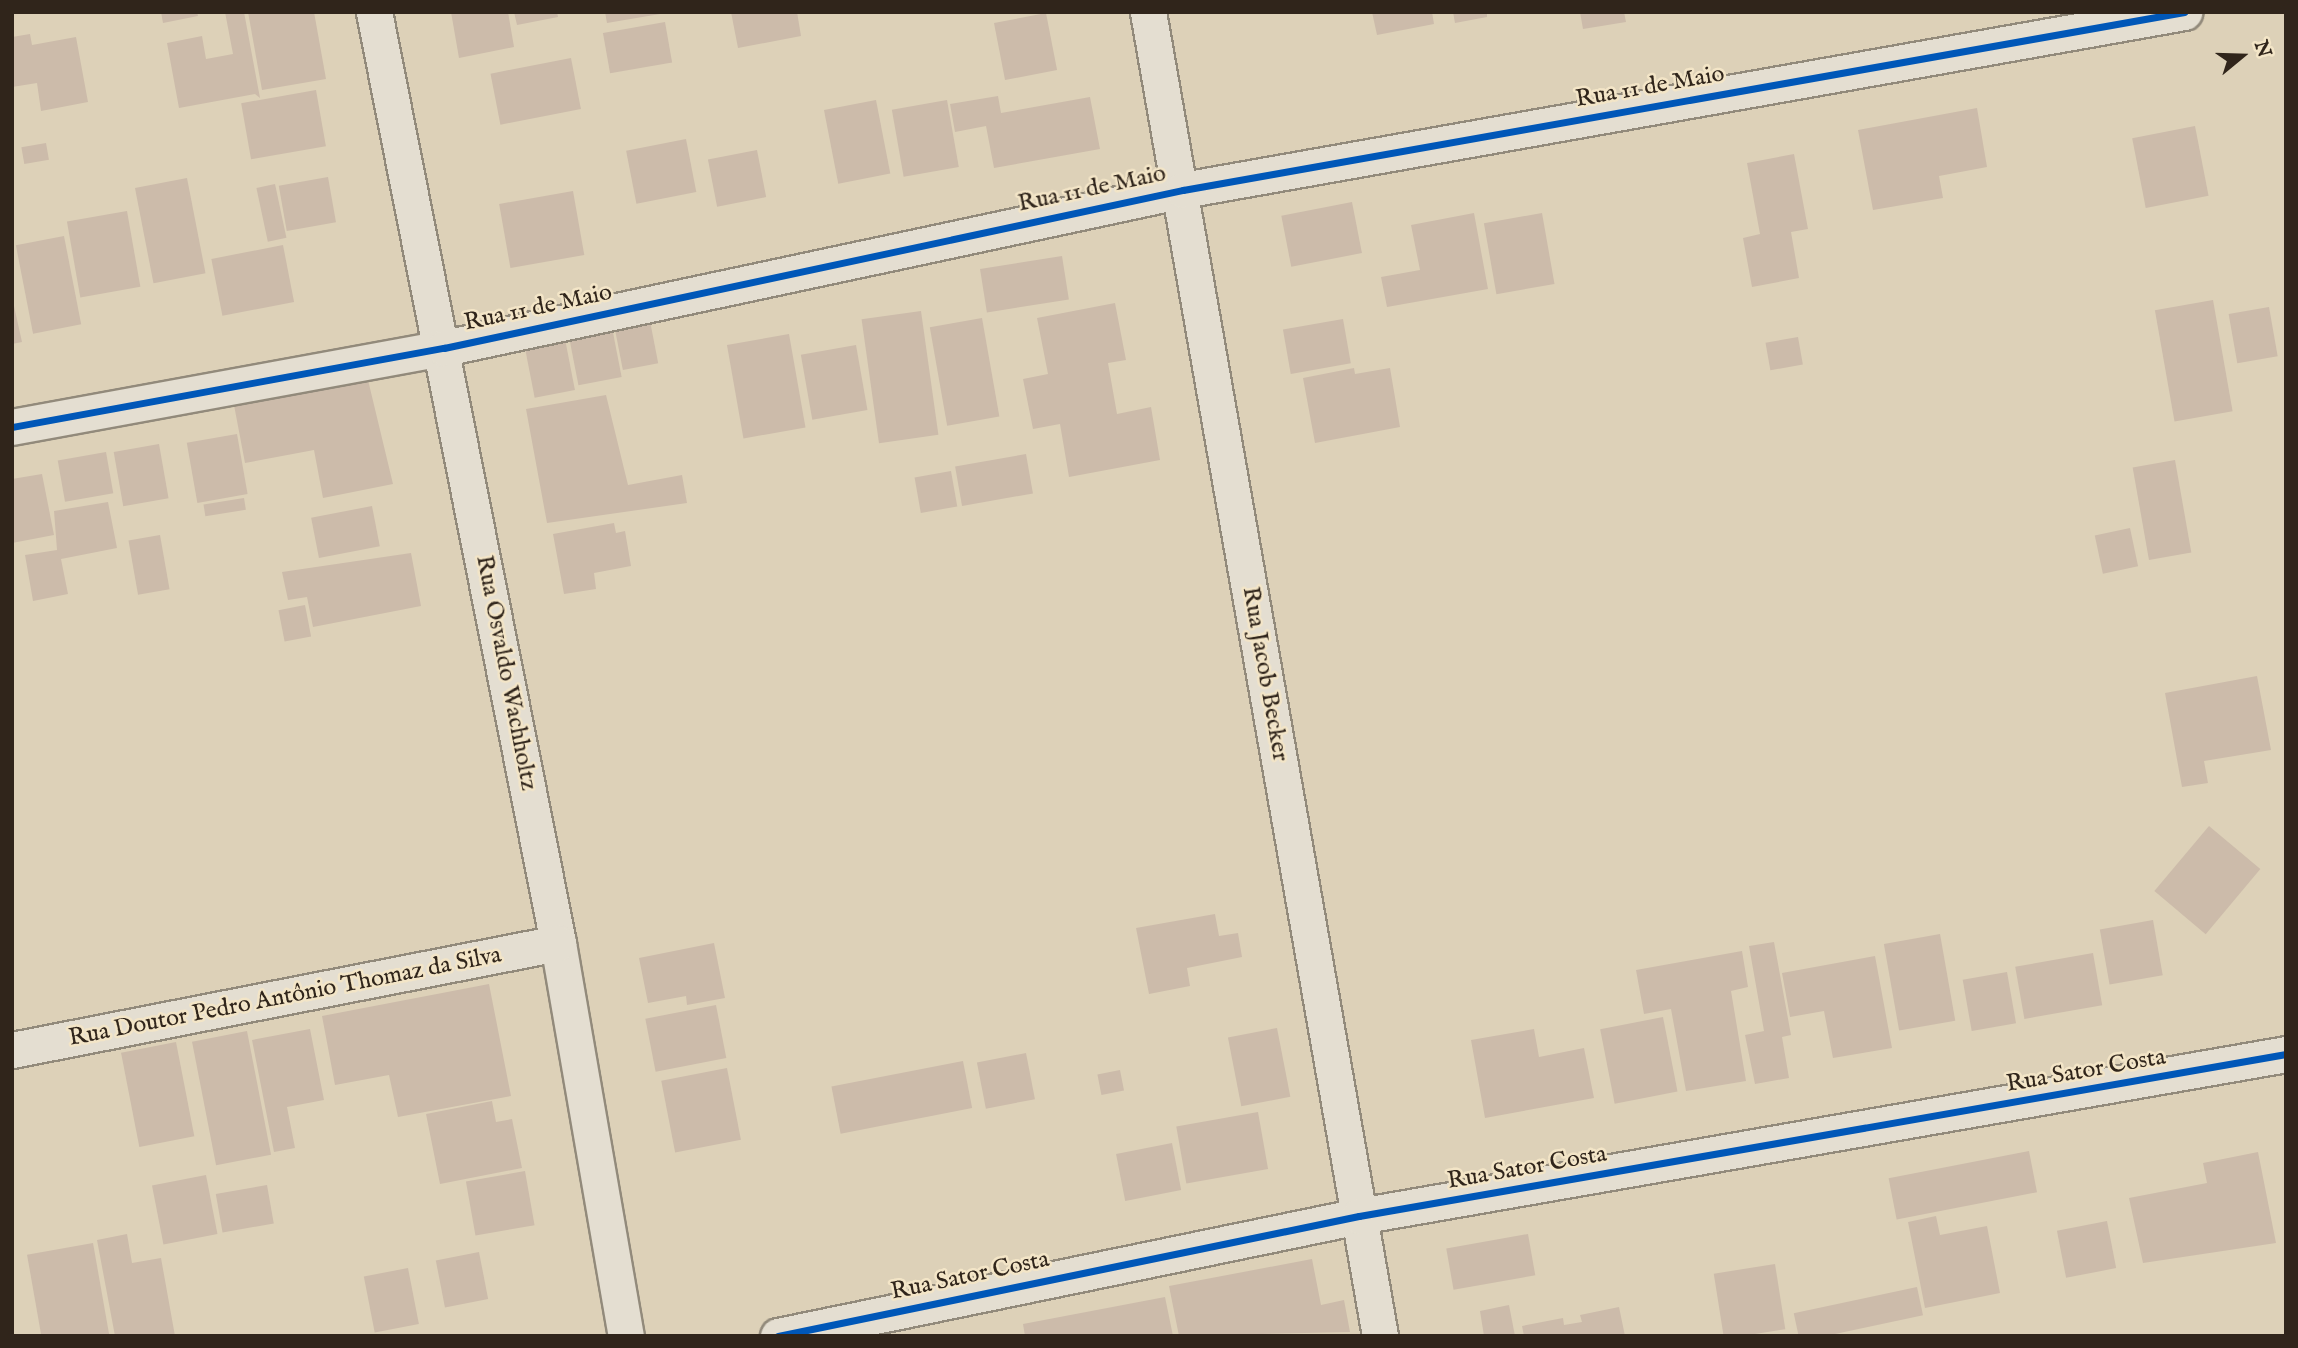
<!DOCTYPE html>
<html>
<head>
<meta charset="utf-8">
<style>
  body { margin:0 }
  #map { position:relative; width:2298px; height:1348px; overflow:hidden; background:#ddd1b8; font-family:"IM FELL English",serif }
  div>[style] { position:absolute }
  [style*='--x'] { left:calc(var(--x)*1px); top:calc(var(--y)*1px); width:calc(var(--w)*1px); rotate:calc(var(--a)*1deg) }
  .building>* { inset:0; background:#cba; transform-origin:0 0 }
  .roads { filter:drop-shadow(2px 0 #928a7b) drop-shadow(-2px 0 #928a7b) drop-shadow(0 2px #928a7b) drop-shadow(0 -2px #928a7b) }
  .street>* { height:35px; margin:-17.5px; padding:0 17.5px; transform-origin:17.5px; border-radius:17.5px; background:#e4ded1 }
  .cycleway>* { height:7px; margin:-3.5px; padding:0 3.5px; transform-origin:3.5px; border-radius:3.5px; background:#0057b8 }
  span { translate:-50% -50%; white-space:nowrap; text-align:center; line-height:1.15; -webkit-text-stroke:5px #f3e5c7; paint-order:stroke }
  .street-label { font-size:24px; color:#30251b }
  .frame { position:absolute; inset:0; border:14px solid #30251b; pointer-events:none }
  .north { position:absolute; left:2207px; top:21px; width:70px; height:70px; -webkit-text-stroke:5px #f3e5c7; paint-order:stroke; rotate:71deg; font-size:19px; font-weight:700; line-height:28px; text-align:center; color:#30251b }
  .north::after { content:''; display:block; margin:auto; width:24px; height:32px; background:#30251b; clip-path:polygon(50% 0,100% 100%,50% 72%,0 100%) }
</style>
</head>
<body>
<div id="map">
  <div class="building">
    <div style="clip-path:polygon(161px 12px,197px 12px,198px 16px,163px 23px)"></div>
    <div style="clip-path:polygon(225px 12px,244px 12px,260px 98px,255px 94px,179px 108px,167px 43px,202px 36px,206px 59px,233px 54px)"></div>
    <div style="clip-path:polygon(248px 12px,314px 12px,326px 79px,262px 90px)"></div>
    <div style="clip-path:polygon(451px 12px,508px 12px,514px 47px,459px 58px)"></div>
    <div style="clip-path:polygon(514px 12px,557px 12px,558px 17px,517px 25px)"></div>
    <div style="clip-path:polygon(605px 12px,660px 12px,660px 14px,607px 23px)"></div>
    <div style="clip-path:polygon(731px 12px,797px 12px,801px 36px,738px 48px)"></div>
    <div style="clip-path:polygon(1372px 12px,1432px 12px,1434px 24px,1377px 35px)"></div>
    <div style="clip-path:polygon(1453px 12px,1487px 12px,1487px 17px,1455px 23px)"></div>
    <div style="clip-path:polygon(1580px 12px,1624px 12px,1626px 22px,1583px 29px)"></div>
    <div style="left:1046px;top:13px;width:58px;height:53px;rotate:79deg"></div>
    <div style="left:665px;top:22px;width:41px;height:63px;rotate:80deg"></div>
    <div style="clip-path:polygon(30px 34px,32px 45px,76px 37px,88px 102px,41px 111px,37px 83px,12px 87px,12px 37px)"></div>
    <div style="left:571px;top:58px;width:52px;height:82px;rotate:79deg"></div>
    <div style="left:316px;top:90px;width:57px;height:76px;rotate:80deg"></div>
    <div style="clip-path:polygon(998px 96px,1001px 113px,1090px 97px,1100px 149px,994px 168px,986px 126px,955px 132px,950px 104px)"></div>
    <div style="left:876px;top:100px;width:75px;height:53px;rotate:79deg"></div>
    <div style="left:947px;top:100px;width:68px;height:56px;rotate:80deg"></div>
    <div style="clip-path:polygon(1977px 108px,1987px 167px,1939px 176px,1943px 198px,1873px 210px,1858px 130px)"></div>
    <div style="left:2195px;top:126px;width:71px;height:64px;rotate:79deg"></div>
    <div style="left:686px;top:139px;width:54px;height:61px;rotate:79deg"></div>
    <div style="left:46px;top:143px;width:17px;height:25px;rotate:80deg"></div>
    <div style="left:757px;top:150px;width:48px;height:50px;rotate:79deg"></div>
    <div style="clip-path:polygon(1794px 154px,1808px 229px,1791px 232px,1799px 278px,1752px 287px,1743px 238px,1760px 234px,1747px 163px)"></div>
    <div style="left:328px;top:177px;width:46px;height:50px;rotate:80deg"></div>
    <div style="left:187px;top:178px;width:97px;height:53px;rotate:79deg"></div>
    <div style="left:275px;top:184px;width:55px;height:19px;rotate:78deg"></div>
    <div style="left:573px;top:191px;width:65px;height:75px;rotate:80deg"></div>
    <div style="left:1352px;top:202px;width:52px;height:72px;rotate:79deg"></div>
    <div style="left:127px;top:211px;width:77px;height:61px;rotate:80deg"></div>
    <div style="clip-path:polygon(1474px 213px,1488px 289px,1387px 307px,1381px 277px,1420px 270px,1411px 225px)"></div>
    <div style="left:1542px;top:213px;width:72px;height:59px;rotate:80deg"></div>
    <div style="left:64px;top:236px;width:90px;height:49px;rotate:79deg"></div>
    <div style="left:283px;top:245px;width:58px;height:73px;rotate:79deg"></div>
    <div style="left:1062px;top:256px;width:44px;height:83px;rotate:81deg"></div>
    <div style="clip-path:polygon(12px 297px,22px 342px,12px 344px)"></div>
    <div style="left:2213px;top:300px;width:113px;height:59px;rotate:80deg"></div>
    <div style="clip-path:polygon(1115px 303px,1126px 360px,1108px 363px,1117px 414px,1151px 407px,1160px 460px,1069px 477px,1060px 424px,1033px 429px,1023px 379px,1048px 374px,1037px 318px)"></div>
    <div style="left:2269px;top:307px;width:50px;height:41px;rotate:80deg"></div>
    <div style="left:921px;top:311px;width:125px;height:60px;rotate:82deg"></div>
    <div style="left:610px;top:317px;width:61px;height:44px;rotate:79deg"></div>
    <div style="left:982px;top:318px;width:100px;height:53px;rotate:80deg"></div>
    <div style="left:1343px;top:319px;width:45px;height:61px;rotate:80deg"></div>
    <div style="left:650px;top:321px;width:43px;height:36px;rotate:79deg"></div>
    <div style="left:789px;top:334px;width:95px;height:63px;rotate:80deg"></div>
    <div style="left:1798px;top:337px;width:28px;height:33px;rotate:80deg"></div>
    <div style="left:565px;top:339px;width:52px;height:41px;rotate:79deg"></div>
    <div style="left:856px;top:345px;width:66px;height:56px;rotate:80deg"></div>
    <div style="clip-path:polygon(1354px 368px,1355px 374px,1390px 368px,1400px 427px,1315px 443px,1303px 378px)"></div>
    <div style="clip-path:polygon(368px 380px,393px 484px,323px 498px,314px 450px,245px 463px,234px 405px)"></div>
    <div style="clip-path:polygon(606px 395px,628px 485px,682px 475px,687px 503px,547px 523px,526px 409px)"></div>
    <div style="left:237px;top:434px;width:61px;height:51px;rotate:80deg"></div>
    <div style="left:159px;top:444px;width:55px;height:46px;rotate:80deg"></div>
    <div style="left:106px;top:452px;width:42px;height:49px;rotate:80deg"></div>
    <div style="left:1026px;top:454px;width:40px;height:72px;rotate:80deg"></div>
    <div style="left:2175px;top:460px;width:94px;height:43px;rotate:80deg"></div>
    <div style="left:951px;top:471px;width:36px;height:37px;rotate:80deg"></div>
    <div style="clip-path:polygon(42px 474px,54px 535px,12px 543px,12px 479px)"></div>
    <div style="left:244px;top:498px;width:12px;height:41px;rotate:81deg"></div>
    <div style="clip-path:polygon(108px 502px,117px 548px,61px 559px,68px 594px,33px 601px,25px 555px,57px 550px,54px 511px)"></div>
    <div style="left:372px;top:506px;width:41px;height:62px;rotate:79deg"></div>
    <div style="clip-path:polygon(614px 523px,616px 533px,625px 531px,631px 566px,594px 573px,596px 589px,564px 594px,553px 534px)"></div>
    <div style="left:2130px;top:528px;width:39px;height:36px;rotate:78deg"></div>
    <div style="left:160px;top:535px;width:55px;height:32px;rotate:80deg"></div>
    <div style="clip-path:polygon(411px 553px,421px 606px,313px 627px,307px 597px,288px 600px,282px 572px)"></div>
    <div style="left:305px;top:605px;width:32px;height:27px;rotate:79deg"></div>
    <div style="clip-path:polygon(2257px 676px,2271px 750px,2204px 761px,2208px 783px,2182px 787px,2165px 693px)"></div>
    <div style="left:2209px;top:826px;width:67px;height:85px;rotate:40deg"></div>
    <div style="clip-path:polygon(1215px 914px,1219px 936px,1238px 933px,1242px 957px,1187px 968px,1190px 986px,1149px 994px,1136px 928px)"></div>
    <div style="left:2153px;top:920px;width:56px;height:54px;rotate:80deg"></div>
    <div style="left:1940px;top:934px;width:88px;height:57px;rotate:80deg"></div>
    <div style="clip-path:polygon(1774px 942px,1791px 1035px,1782px 1037px,1789px 1078px,1755px 1084px,1745px 1035px,1764px 1031px,1749px 946px)"></div>
    <div style="clip-path:polygon(714px 943px,725px 998px,687px 1005px,686px 996px,648px 1003px,639px 958px)"></div>
    <div style="clip-path:polygon(1742px 951px,1748px 987px,1731px 991px,1746px 1081px,1686px 1091px,1671px 1009px,1644px 1014px,1636px 970px)"></div>
    <div style="left:2093px;top:953px;width:53px;height:79px;rotate:80deg"></div>
    <div style="clip-path:polygon(1875px 956px,1892px 1048px,1833px 1058px,1824px 1011px,1790px 1017px,1782px 973px)"></div>
    <div style="left:2007px;top:972px;width:52px;height:45px;rotate:80deg"></div>
    <div style="clip-path:polygon(489px 984px,511px 1096px,398px 1117px,389px 1075px,335px 1085px,322px 1016px)"></div>
    <div style="left:716px;top:1005px;width:54px;height:72px;rotate:79deg"></div>
    <div style="left:1663px;top:1017px;width:76px;height:64px;rotate:79deg"></div>
    <div style="left:1277px;top:1028px;width:70px;height:50px;rotate:79deg"></div>
    <div style="clip-path:polygon(310px 1029px,324px 1100px,287px 1107px,295px 1148px,274px 1152px,252px 1040px)"></div>
    <div style="clip-path:polygon(1534px 1029px,1539px 1057px,1584px 1048px,1594px 1098px,1485px 1118px,1471px 1040px)"></div>
    <div style="left:247px;top:1031px;width:126px;height:56px;rotate:79deg"></div>
    <div style="left:176px;top:1042px;width:96px;height:56px;rotate:79deg"></div>
    <div style="left:1026px;top:1053px;width:47px;height:50px;rotate:79deg"></div>
    <div style="left:963px;top:1061px;width:48px;height:134px;rotate:79deg"></div>
    <div style="left:727px;top:1068px;width:73px;height:67px;rotate:79deg"></div>
    <div style="left:1120px;top:1070px;width:21px;height:23px;rotate:79deg"></div>
    <div style="clip-path:polygon(492px 1101px,496px 1122px,512px 1119px,522px 1168px,440px 1184px,426px 1114px)"></div>
    <div style="left:1258px;top:1112px;width:58px;height:83px;rotate:80deg"></div>
    <div style="left:1172px;top:1143px;width:48px;height:57px;rotate:79deg"></div>
    <div style="left:2029px;top:1151px;width:42px;height:143px;rotate:79deg"></div>
    <div style="clip-path:polygon(2258px 1152px,2276px 1243px,2143px 1263px,2129px 1198px,2207px 1183px,2203px 1163px)"></div>
    <div style="left:525px;top:1171px;width:55px;height:60px;rotate:80deg"></div>
    <div style="left:206px;top:1175px;width:60px;height:55px;rotate:79deg"></div>
    <div style="left:267px;top:1185px;width:39px;height:52px;rotate:80deg"></div>
    <div style="clip-path:polygon(1936px 1216px,1940px 1235px,1987px 1226px,2000px 1293px,1925px 1308px,1908px 1222px)"></div>
    <div style="left:2107px;top:1221px;width:48px;height:51px;rotate:79deg"></div>
    <div style="clip-path:polygon(127px 1234px,132px 1263px,161px 1258px,175px 1336px,115px 1336px,97px 1240px)"></div>
    <div style="left:1528px;top:1234px;width:42px;height:83px;rotate:80deg"></div>
    <div style="left:93px;top:1243px;width:95px;height:67px;rotate:80deg"></div>
    <div style="left:479px;top:1252px;width:48px;height:44px;rotate:79deg"></div>
    <div style="clip-path:polygon(1312px 1259px,1321px 1305px,1344px 1300px,1350px 1332px,1179px 1336px,1169px 1286px)"></div>
    <div style="left:1775px;top:1264px;width:66px;height:62px;rotate:81deg"></div>
    <div style="left:408px;top:1268px;width:57px;height:45px;rotate:79deg"></div>
    <div style="left:1917px;top:1287px;width:29px;height:126px;rotate:78deg"></div>
    <div style="clip-path:polygon(1165px 1297px,1173px 1336px,1025px 1336px,1023px 1324px)"></div>
    <div style="clip-path:polygon(1509px 1305px,1515px 1336px,1484px 1336px,1480px 1311px)"></div>
    <div style="clip-path:polygon(1619px 1307px,1625px 1336px,1524px 1336px,1522px 1326px,1563px 1318px,1564px 1325px,1582px 1322px,1580px 1315px)"></div>
  </div>
  <div class="roads">
    <div class="street">
      <div style="--x:374;--y:12;--w:949;--a:78.82"></div>
      <div style="--x:558;--y:943;--w:399;--a:80.2"></div>
      <div style="--x:1148;--y:12;--w:1344;--a:80.06"></div>
      <div style="--x:12;--y:427;--w:439;--a:-10.4"></div>
      <div style="--x:444;--y:348;--w:756;--a:-12.07"></div>
      <div style="--x:1183;--y:190;--w:1017;--a:-10.08"></div>
      <div style="--x:12;--y:1050;--w:556;--a:-11.09"></div>
      <div style="--x:778;--y:1336;--w:593;--a:-11.67"></div>
      <div style="--x:1359;--y:1216;--w:941;--a:-9.91"></div>
    </div>
  </div>
  <div class="cycleway">
    <div style="--x:12;--y:427;--w:439;--a:-10.4"></div>
    <div style="--x:444;--y:348;--w:756;--a:-12.07"></div>
    <div style="--x:1183;--y:190;--w:1017;--a:-10.08"></div>
    <div style="--x:778;--y:1336;--w:593;--a:-11.67"></div>
    <div style="--x:1359;--y:1216;--w:941;--a:-9.91"></div>
  </div>
  <div class="street-label">
    <span style="left:1650px;top:87px;rotate:-10deg">Rua 11 de Maio</span>
    <span style="left:1092px;top:189px;rotate:-12deg">Rua 11 de Maio</span>
    <span style="left:538px;top:308px;rotate:-12deg">Rua 11 de Maio</span>
    <span style="left:506px;top:673px;rotate:79deg">Rua Osvaldo Wachholtz</span>
    <span style="left:1265px;top:674px;rotate:80deg">Rua Jacob Becker</span>
    <span style="left:285px;top:997px;rotate:-11deg">Rua Doutor Pedro Antônio Thomaz da Silva</span>
    <span style="left:2086px;top:1071px;rotate:-10deg">Rua Sator Costa</span>
    <span style="left:1527px;top:1168px;rotate:-10deg">Rua Sator Costa</span>
    <span style="left:970px;top:1276px;rotate:-12deg">Rua Sator Costa</span>
  </div>
  <div class="frame"></div>
  <div class="north">N</div>
</div>
</body>
</html>
